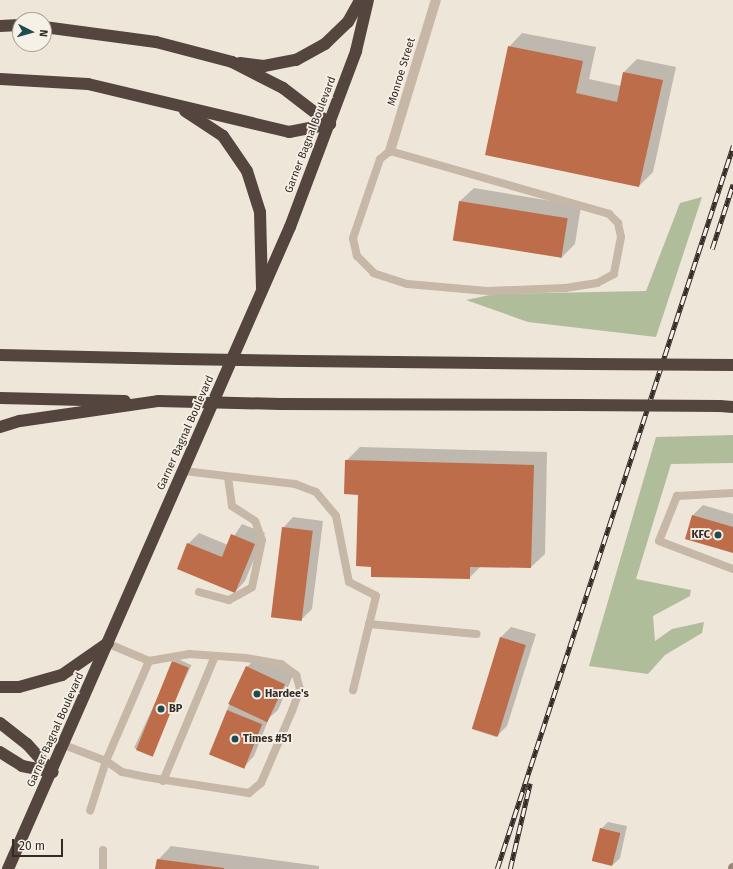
<!DOCTYPE html>
<html>
<head>
<meta charset="utf-8">
<style>
  body { margin:0 }
  #map { position:relative; width:733px; height:869px; overflow:hidden; background:#efe6da; font-family:"Fira Sans",sans-serif }
  div>[style] { position:absolute }
  [style*='--x'] { left:calc(var(--x)*1px); top:calc(var(--y)*1px); width:calc(var(--w)*1px); rotate:calc(var(--a)*1deg) }
  .green>* { inset:0; background:#b0bd9b }
  .shadow>* { inset:0; background:#0003; transform-origin:0 0 }
  .building>* { inset:0; background:#bd6d4a; transform-origin:0 0 }
  .lane>* { height:8px; margin:-4px; padding:0 4px; transform-origin:4px; border-radius:4px; background:#c6b7a7 }
  .street>* { height:10px; margin:-5px; padding:0 5px; transform-origin:5px; border-radius:5px; background:#c6b7a7 }
  .secondary>* { height:10px; margin:-5px; padding:0 5px; transform-origin:5px; border-radius:5px; background:#9a8679 }
  .highway>* { height:12px; margin:-6px; padding:0 6px; transform-origin:6px; border-radius:6px; background:#54463f }
  .rail>* { height:4.5px; margin-top:-2.25px; transform-origin:0; background:repeating-linear-gradient(90deg,#f7f0e6 0 9px,#332b27 0 18px); box-sizing:border-box; border-block:1px solid #332b27 }
  .highway-bridge>* { height:12px; margin:-6px; padding:0 6px; transform-origin:6px; border-radius:6px; background:#54463f }
  .dots>* { width:11px; height:11px; translate:-50% -50%; box-sizing:border-box; border:2px solid #f7f0e6; border-radius:50% }
  span { translate:-50% -50%; white-space:nowrap; text-align:center; line-height:1.15; -webkit-text-stroke:3.5px #f7f0e6; paint-order:stroke }
  .street-label { font-size:11px; color:#332b27 }
  .poi-label { font-size:11px; color:#332b27; font-weight:700 }
  .right { translate:-100% -50%; text-align:right }
  .left { translate:0 -50%; text-align:left }
  .north { position:absolute; left:12px; top:12px; width:40px; height:40px; box-sizing:border-box; background:#f7f0e6; border:1px solid #a9a19a; border-radius:50%; rotate:96deg; font-size:11px; font-weight:700; line-height:16px; text-align:center; color:#332b27 }
  .north::after { content:''; display:block; margin:auto; width:14px; height:18px; background:#204b51; clip-path:polygon(50% 0,100% 100%,50% 72%,0 100%) }
  .scale { position:absolute; left:12px; top:839px; width:51px; height:18px; box-sizing:border-box; border:2px solid #332b27; border-top:0; padding-left:5px; font-size:12px; line-height:14px; white-space:nowrap; color:#332b27; -webkit-text-stroke:3px #f7f0e6; paint-order:stroke }
</style>
</head>
<body>
<div id="map">
  <div class="green">
    <div style="clip-path:polygon(702px 197px,656px 337px,528px 322px,466px 300px,495px 294px,646px 291px,680px 203px)"></div>
    <div style="clip-path:polygon(733px 435px,733px 463px,671px 464px,636px 579px,691px 590px,690px 596px,653px 616px,655px 641px,672px 629px,704px 622px,702px 633px,665px 655px,648px 674px,589px 666px,656px 437px)"></div>
  </div>
  <div class="shadow">
    <div style="clip-path:polygon(522px 33px,596px 47px,589px 79px,621px 86px,624px 72px,637px 59px,676px 67px,653px 172px,639px 186px,509px 47px)"></div>
    <div style="clip-path:polygon(474px 188px,581px 206px,575px 244px,561px 258px,460px 201px)"></div>
    <div style="clip-path:polygon(360px 447px,547px 452px,545px 554px,531px 567px,481px 566px,469px 578px,372px 566px,359px 494px,346px 461px)"></div>
    <div style="clip-path:polygon(703px 505px,733px 514px,733px 552px,686px 538px,693px 515px)"></div>
    <div style="clip-path:polygon(293px 517px,323px 521px,312px 609px,302px 619px,283px 528px)"></div>
    <div style="clip-path:polygon(242px 524px,265px 533px,245px 581px,235px 592px,188px 544px,199px 533px,228px 545px)"></div>
    <div style="clip-path:polygon(511px 627px,536px 634px,507px 726px,496px 737px,472px 729px,501px 637px)"></div>
    <div style="clip-path:polygon(257px 657px,294px 673px,278px 710px,269px 718px,254px 756px,244px 767px,227px 710px,247px 667px)"></div>
    <div style="left:176px;top:658px;width:17px;height:99px;rotate:25deg"></div>
    <div style="clip-path:polygon(608px 822px,627px 826px,620px 858px,613px 865px,601px 829px)"></div>
    <div style="clip-path:polygon(171px 846px,319px 866px,319px 869px,156px 869px,158px 860px)"></div>
  </div>
  <div class="building">
    <div style="clip-path:polygon(508px 46px,583px 61px,576px 93px,617px 102px,623px 72px,663px 80px,639px 187px,485px 155px)"></div>
    <div style="left:459px;top:201px;width:110px;height:40px;rotate:9deg"></div>
    <div style="clip-path:polygon(345px 460px,534px 465px,531px 568px,470px 567px,470px 579px,371px 577px,371px 567px,356px 566px,358px 495px,344px 494px)"></div>
    <div style="clip-path:polygon(692px 515px,733px 527px,733px 553px,685px 539px)"></div>
    <div style="left:282px;top:527px;width:31px;height:91px;rotate:7deg"></div>
    <div style="clip-path:polygon(231px 534px,255px 544px,235px 593px,177px 569px,187px 543px,222px 557px)"></div>
    <div style="left:500px;top:637px;width:27px;height:96px;rotate:17deg"></div>
    <div style="left:172px;top:661px;width:18px;height:96px;rotate:22deg"></div>
    <div style="left:246px;top:666px;width:43px;height:42px;rotate:25deg"></div>
    <div style="left:227px;top:710px;width:38px;height:48px;rotate:22deg"></div>
    <div style="left:600px;top:828px;width:21px;height:34px;rotate:14deg"></div>
    <div style="clip-path:polygon(157px 859px,224px 868px,224px 869px,155px 869px)"></div>
  </div>
  <div class="lane">
    <div style="--x:390;--y:151;--w:228;--a:16"></div>
    <div style="--x:609;--y:214;--w:13;--a:45"></div>
    <div style="--x:618;--y:223;--w:14;--a:78"></div>
    <div style="--x:621;--y:237;--w:38;--a:101"></div>
    <div style="--x:614;--y:274;--w:19;--a:152"></div>
    <div style="--x:597;--y:283;--w:32;--a:171"></div>
    <div style="--x:565;--y:288;--w:78;--a:177.8"></div>
    <div style="--x:487;--y:291;--w:80;--a:-175"></div>
    <div style="--x:407;--y:284;--w:35;--a:-162"></div>
    <div style="--x:374;--y:273;--w:24;--a:-135"></div>
    <div style="--x:357;--y:256;--w:18;--a:-103"></div>
    <div style="--x:353;--y:238;--w:83;--a:-71.1"></div>
    <div style="--x:380;--y:159;--w:13;--a:-39"></div>
    <div style="--x:184;--y:471;--w:112;--a:6.7"></div>
    <div style="--x:295;--y:484;--w:22;--a:21"></div>
    <div style="--x:316;--y:492;--w:31;--a:50"></div>
    <div style="--x:336;--y:516;--w:67;--a:78.9"></div>
    <div style="--x:349;--y:582;--w:30;--a:27"></div>
    <div style="--x:376;--y:596;--w:97;--a:103.7"></div>
    <div style="--x:733;--y:493;--w:56;--a:176.9"></div>
    <div style="--x:677;--y:496;--w:48;--a:111.8"></div>
    <div style="--x:659;--y:541;--w:79;--a:20.7"></div>
    <div style="--x:199;--y:592;--w:31;--a:15"></div>
    <div style="--x:229;--y:600;--w:26;--a:-29"></div>
    <div style="--x:252;--y:587;--w:48;--a:-78"></div>
    <div style="--x:262;--y:540;--w:20;--a:-110"></div>
    <div style="--x:255;--y:521;--w:27;--a:-147"></div>
    <div style="--x:232;--y:506;--w:29;--a:-98"></div>
    <div style="--x:369;--y:624;--w:108;--a:5.3"></div>
    <div style="--x:109;--y:644;--w:43;--a:23"></div>
    <div style="--x:149;--y:661;--w:41;--a:-9.9"></div>
    <div style="--x:189;--y:654;--w:57;--a:4"></div>
    <div style="--x:246;--y:658;--w:36;--a:10"></div>
    <div style="--x:281;--y:664;--w:19;--a:36"></div>
    <div style="--x:296;--y:675;--w:15;--a:74"></div>
    <div style="--x:300;--y:689;--w:23;--a:110"></div>
    <div style="--x:292;--y:711;--w:78;--a:113.3"></div>
    <div style="--x:261;--y:783;--w:16;--a:140"></div>
    <div style="--x:249;--y:793;--w:104;--a:-171.2"></div>
    <div style="--x:146;--y:777;--w:25;--a:-168"></div>
    <div style="--x:122;--y:772;--w:19;--a:-145"></div>
    <div style="--x:106;--y:761;--w:109;--a:-66.7"></div>
    <div style="--x:64;--y:745;--w:45;--a:20.9"></div>
    <div style="--x:106;--y:761;--w:52;--a:107.7"></div>
    <div style="--x:163;--y:781;--w:135;--a:-67.4"></div>
    <div style="--x:103;--y:869;--w:19;--a:-90"></div>
  </div>
  <div class="street">
    <div style="--x:390;--y:151;--w:158;--a:-73.1"></div>
  </div>
  <div class="secondary">
    <div style="--x:733;--y:869;--w:1;--a:-90"></div>
  </div>
  <div class="highway">
    <div style="--x:0;--y:26;--w:20;--a:-3"></div>
    <div style="--x:44;--y:27;--w:113;--a:7.6"></div>
    <div style="--x:156;--y:42;--w:79;--a:14.7"></div>
    <div style="--x:232;--y:62;--w:57;--a:27"></div>
    <div style="--x:283;--y:88;--w:59;--a:37.5"></div>
    <div style="--x:240;--y:63;--w:24;--a:7"></div>
    <div style="--x:264;--y:66;--w:33;--a:-11"></div>
    <div style="--x:296;--y:60;--w:33;--a:-29"></div>
    <div style="--x:325;--y:44;--w:32;--a:-44"></div>
    <div style="--x:348;--y:22;--w:25;--a:-61"></div>
    <div style="--x:0;--y:79;--w:88;--a:3.3"></div>
    <div style="--x:88;--y:84;--w:207;--a:13.4"></div>
    <div style="--x:289;--y:132;--w:42;--a:-11"></div>
    <div style="--x:185;--y:111;--w:45;--a:33.3"></div>
    <div style="--x:223;--y:136;--w:42;--a:55.6"></div>
    <div style="--x:247;--y:171;--w:43;--a:72.4"></div>
    <div style="--x:260;--y:212;--w:75;--a:88.5"></div>
    <div style="--x:0;--y:355;--w:178;--a:1.3"></div>
    <div style="--x:302;--y:361;--w:288;--a:0.6"></div>
    <div style="--x:0;--y:398;--w:125;--a:1.4"></div>
    <div style="--x:280;--y:404;--w:297;--a:0.2"></div>
    <div style="--x:720;--y:406;--w:13;--a:4"></div>
    <div style="--x:0;--y:427;--w:21;--a:-17"></div>
    <div style="--x:20;--y:421;--w:139;--a:-8.2"></div>
    <div style="--x:0;--y:687;--w:19;--a:0"></div>
    <div style="--x:19;--y:687;--w:45;--a:-15.6"></div>
    <div style="--x:62;--y:675;--w:56;--a:-34.8"></div>
    <div style="--x:0;--y:723;--w:34;--a:38"></div>
    <div style="--x:27;--y:744;--w:38;--a:48"></div>
    <div style="--x:0;--y:752;--w:26;--a:32"></div>
    <div style="--x:22;--y:766;--w:31;--a:11"></div>
    <div style="--x:8;--y:869;--w:701;--a:-66.29"></div>
    <div style="--x:290;--y:227;--w:188;--a:-69.4"></div>
    <div style="--x:356;--y:51;--w:52;--a:-76.8"></div>
  </div>
  <div class="rail">
    <div style="--x:712;--y:249;--w:68;--a:-72.1"></div>
    <div style="--x:497;--y:869;--w:761;--a:-71.92"></div>
    <div style="--x:510;--y:869;--w:88;--a:-76.9"></div>
  </div>
  <div class="highway-bridge">
    <div style="--x:178;--y:359;--w:124;--a:0.9"></div>
    <div style="--x:590;--y:364;--w:143;--a:0.4"></div>
    <div style="--x:158;--y:401;--w:122;--a:1.4"></div>
    <div style="--x:577;--y:405;--w:143;--a:0.4"></div>
  </div>
  <div class="dots">
    <div style="left:718px;top:535px;background:#204b51"></div>
    <div style="left:257px;top:694px;background:#204b51"></div>
    <div style="left:161px;top:709px;background:#204b51"></div>
    <div style="left:235px;top:739px;background:#204b51"></div>
  </div>
  <div class="street-label">
    <span style="left:402px;top:72px;rotate:-73deg">Monroe Street</span>
    <span style="left:311px;top:135px;rotate:-69deg">Garner Bagnal Boulevard</span>
    <span style="left:186px;top:433px;rotate:-66deg">Garner Bagnal Boulevard</span>
    <span style="left:56px;top:730px;rotate:-66deg">Garner Bagnal Boulevard</span>
  </div>
  <div class="poi-label">
    <span class="right" style="left:710px;top:535px">KFC</span>
    <span class="left" style="left:265px;top:694px">Hardee's</span>
    <span class="left" style="left:169px;top:709px">BP</span>
    <span class="left" style="left:243px;top:739px">Times #51</span>
  </div>
  <div class="north">N</div>
  <div class="scale">20 m</div>
</div>
</body>
</html>
